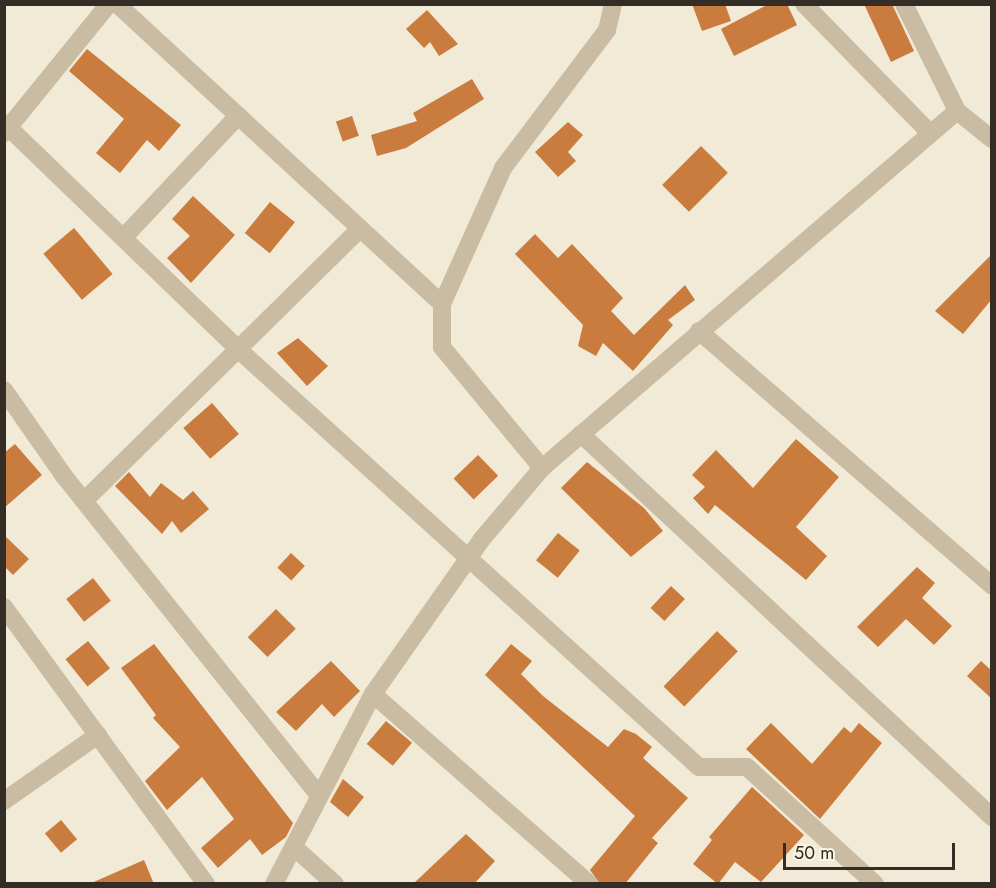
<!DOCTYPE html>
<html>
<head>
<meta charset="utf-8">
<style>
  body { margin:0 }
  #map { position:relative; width:996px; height:888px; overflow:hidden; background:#f1ead7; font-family:Jost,sans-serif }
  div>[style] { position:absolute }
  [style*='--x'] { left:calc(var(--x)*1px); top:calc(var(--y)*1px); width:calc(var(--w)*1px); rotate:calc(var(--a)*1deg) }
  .building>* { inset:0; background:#c97c3d; transform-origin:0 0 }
  .minor>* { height:18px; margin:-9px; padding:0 9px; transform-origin:9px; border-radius:9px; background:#c9bca3 }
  span { translate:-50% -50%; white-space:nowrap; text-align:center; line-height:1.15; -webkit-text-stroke:5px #f9f4e3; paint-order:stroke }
  .frame { position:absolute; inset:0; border:6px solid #342d25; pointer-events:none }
  .scale { position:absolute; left:783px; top:843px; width:172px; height:27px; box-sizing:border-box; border:3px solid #342d25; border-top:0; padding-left:8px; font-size:18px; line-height:21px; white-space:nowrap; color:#342d25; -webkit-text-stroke:4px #f9f4e3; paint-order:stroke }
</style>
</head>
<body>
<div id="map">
  <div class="building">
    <div style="clip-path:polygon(692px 4px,725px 4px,731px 21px,702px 31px)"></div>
    <div style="clip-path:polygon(769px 4px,787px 4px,797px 25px,734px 56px,721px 29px)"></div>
    <div style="clip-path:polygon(864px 4px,892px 4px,914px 51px,891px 62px)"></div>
    <div style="clip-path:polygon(427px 10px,458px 44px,439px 56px,430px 42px,424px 48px,406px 29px)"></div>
    <div style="clip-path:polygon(87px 49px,181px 125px,159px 151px,147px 140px,120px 173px,96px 153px,124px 119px,69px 71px)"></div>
    <div style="clip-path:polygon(472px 79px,484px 99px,406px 148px,377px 156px,371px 135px,417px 121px,413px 113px)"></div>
    <div style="left:352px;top:116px;width:21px;height:17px;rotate:71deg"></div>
    <div style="clip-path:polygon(568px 122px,583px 135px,568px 152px,576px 161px,558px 177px,535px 152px)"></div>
    <div style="left:701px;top:146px;width:38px;height:55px;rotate:45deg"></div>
    <div style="clip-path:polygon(193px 196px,235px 235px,191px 283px,167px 258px,190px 236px,172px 219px)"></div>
    <div style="left:270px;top:202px;width:32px;height:40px;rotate:39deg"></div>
    <div style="left:74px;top:228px;width:60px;height:40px;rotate:50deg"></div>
    <div style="clip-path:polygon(535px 234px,558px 258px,572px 244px,623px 298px,611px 311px,634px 335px,685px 285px,695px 300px,668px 320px,673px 325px,633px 371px,603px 343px,596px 356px,578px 346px,583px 325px,515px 254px)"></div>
    <div style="clip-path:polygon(992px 254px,992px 299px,963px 334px,935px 311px)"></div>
    <div style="clip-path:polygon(298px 338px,328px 366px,307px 386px,277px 353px)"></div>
    <div style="left:212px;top:403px;width:41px;height:38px;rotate:49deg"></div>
    <div style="clip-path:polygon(796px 439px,839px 477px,796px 527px,827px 556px,806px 580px,715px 505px,708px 514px,693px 498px,705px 487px,692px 475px,716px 450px,753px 488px)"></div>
    <div style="clip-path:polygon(15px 444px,42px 475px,4px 508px,4px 453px)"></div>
    <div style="left:478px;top:455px;width:29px;height:34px;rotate:46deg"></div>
    <div style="clip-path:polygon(587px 462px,644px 508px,663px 531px,631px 557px,561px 488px)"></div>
    <div style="clip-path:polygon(129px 472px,150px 497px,161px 483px,183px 500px,193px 491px,209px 509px,181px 533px,172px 521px,162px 534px,115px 486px)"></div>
    <div style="left:558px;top:533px;width:28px;height:35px;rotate:39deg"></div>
    <div style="clip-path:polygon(4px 535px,29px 559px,13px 575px,4px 566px)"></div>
    <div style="left:291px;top:553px;width:19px;height:20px;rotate:43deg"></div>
    <div style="clip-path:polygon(917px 567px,935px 583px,922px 598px,952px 626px,934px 645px,906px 619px,878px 647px,857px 627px)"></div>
    <div style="left:93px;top:578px;width:29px;height:34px;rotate:52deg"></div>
    <div style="left:671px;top:586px;width:19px;height:30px;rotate:43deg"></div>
    <div style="left:276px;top:609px;width:28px;height:40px;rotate:45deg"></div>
    <div style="left:717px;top:631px;width:29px;height:77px;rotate:44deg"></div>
    <div style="left:88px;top:641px;width:35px;height:29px;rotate:51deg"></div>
    <div style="clip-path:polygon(154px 644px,293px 823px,286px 837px,262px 855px,250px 839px,218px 868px,201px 848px,234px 819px,202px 777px,167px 810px,145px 781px,180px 747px,153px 718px,156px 715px,121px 668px)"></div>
    <div style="clip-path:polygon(511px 644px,532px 661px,521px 674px,543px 696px,608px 747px,624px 729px,636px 734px,652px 747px,643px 758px,688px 798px,652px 838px,658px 843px,625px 884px,600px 884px,590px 870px,635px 816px,485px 675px)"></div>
    <div style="clip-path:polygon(331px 661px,360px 691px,334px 717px,322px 704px,296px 731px,276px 712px)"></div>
    <div style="clip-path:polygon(981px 661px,992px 671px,992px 699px,967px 676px)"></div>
    <div style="left:386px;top:721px;width:34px;height:30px;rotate:40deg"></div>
    <div style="clip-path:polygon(771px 723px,812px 764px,844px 727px,851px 733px,859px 723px,882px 743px,820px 819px,746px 749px)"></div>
    <div style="clip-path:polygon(343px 779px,364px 797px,348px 817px,330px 802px)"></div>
    <div style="clip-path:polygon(752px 787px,804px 835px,761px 882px,735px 862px,718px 884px,693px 864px,712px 840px,709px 837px)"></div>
    <div style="left:61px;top:820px;width:25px;height:21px;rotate:50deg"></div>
    <div style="clip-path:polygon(466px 834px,495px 861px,474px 884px,413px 884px)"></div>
    <div style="clip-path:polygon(144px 860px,154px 884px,89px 884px)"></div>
  </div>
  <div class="minor">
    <div style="--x:117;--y:4;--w:442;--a:42.7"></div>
    <div style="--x:804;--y:4;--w:180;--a:45.7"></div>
    <div style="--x:904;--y:4;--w:119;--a:63.6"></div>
    <div style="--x:957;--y:111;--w:45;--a:38.7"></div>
    <div style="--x:4;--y:123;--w:328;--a:44"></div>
    <div style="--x:240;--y:351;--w:619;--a:42.19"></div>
    <div style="--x:699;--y:767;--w:48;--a:0"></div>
    <div style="--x:747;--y:767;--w:173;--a:42.4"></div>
    <div style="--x:4;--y:133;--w:166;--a:-50.9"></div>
    <div style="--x:123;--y:238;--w:168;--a:-46.7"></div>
    <div style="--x:699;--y:331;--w:388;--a:41"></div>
    <div style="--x:4;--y:390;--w:105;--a:55.1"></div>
    <div style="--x:64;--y:476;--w:407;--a:51.4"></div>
    <div style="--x:581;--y:434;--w:562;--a:42.98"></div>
    <div style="--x:542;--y:468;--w:157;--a:-129.6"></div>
    <div style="--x:442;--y:347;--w:43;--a:-90"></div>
    <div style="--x:442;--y:304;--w:149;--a:-65.8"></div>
    <div style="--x:503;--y:168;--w:173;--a:-53"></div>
    <div style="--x:607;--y:30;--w:27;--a:-77"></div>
    <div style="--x:86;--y:499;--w:385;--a:-44.6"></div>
    <div style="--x:4;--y:607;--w:343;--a:53.9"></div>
    <div style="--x:373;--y:694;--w:288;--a:41.3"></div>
    <div style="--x:4;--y:801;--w:115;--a:-35.1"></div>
    <div style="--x:296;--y:849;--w:52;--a:41.9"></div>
    <div style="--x:274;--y:884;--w:214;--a:-62.5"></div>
    <div style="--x:373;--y:694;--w:189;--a:-54.9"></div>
    <div style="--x:482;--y:539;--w:93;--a:-49.8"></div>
    <div style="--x:542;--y:468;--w:547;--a:-40.7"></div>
  </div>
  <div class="frame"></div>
  <div class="scale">50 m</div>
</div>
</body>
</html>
